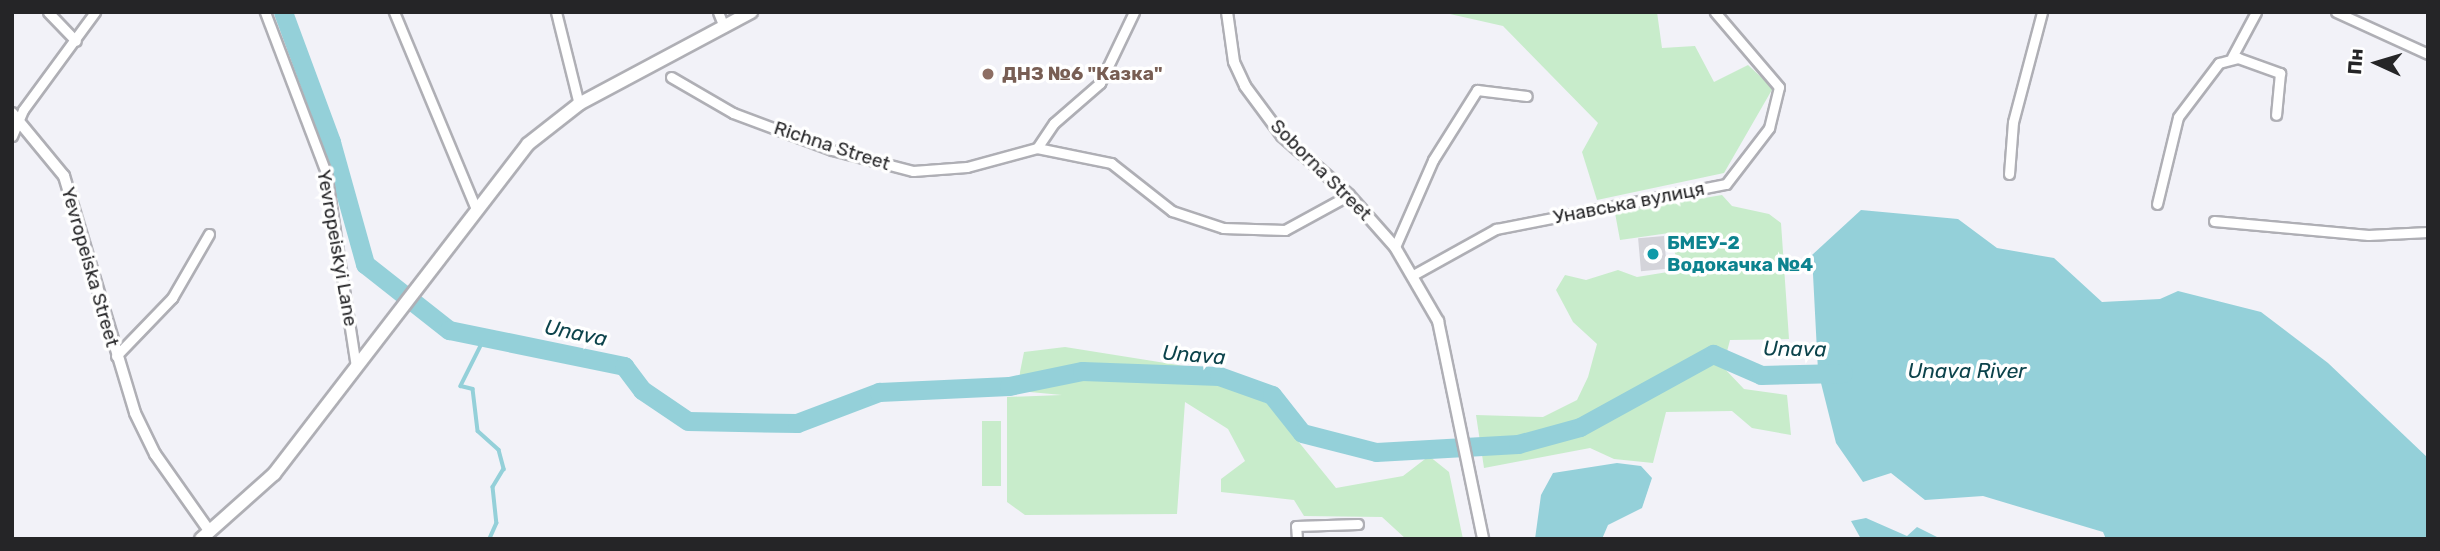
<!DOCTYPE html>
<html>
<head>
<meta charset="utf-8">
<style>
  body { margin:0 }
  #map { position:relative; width:2440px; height:551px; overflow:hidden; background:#f2f2f8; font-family:Rubik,sans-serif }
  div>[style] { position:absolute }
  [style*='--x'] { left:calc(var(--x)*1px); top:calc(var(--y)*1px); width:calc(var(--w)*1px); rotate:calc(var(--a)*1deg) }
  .green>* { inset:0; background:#c8eccb; transform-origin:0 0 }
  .water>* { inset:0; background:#94d0d9 }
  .stream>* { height:3.5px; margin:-1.75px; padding:0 1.75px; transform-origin:1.75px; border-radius:1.75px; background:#94d0d9 }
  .river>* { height:19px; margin:-9.5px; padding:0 9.5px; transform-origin:9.5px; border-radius:9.5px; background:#94d0d9 }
  .building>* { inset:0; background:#d4d4da; transform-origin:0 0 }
  .roads { filter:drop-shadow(2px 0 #afafb5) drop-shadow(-2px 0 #afafb5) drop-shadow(0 2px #afafb5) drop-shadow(0 -2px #afafb5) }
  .minor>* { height:9px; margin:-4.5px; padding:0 4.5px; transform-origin:4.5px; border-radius:4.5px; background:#fff }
  .tertiary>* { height:10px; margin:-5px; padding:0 5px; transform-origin:5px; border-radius:5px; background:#fff }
  .secondary>* { height:12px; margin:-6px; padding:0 6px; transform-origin:6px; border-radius:6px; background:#fff }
  .dots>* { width:19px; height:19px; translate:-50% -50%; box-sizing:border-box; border:4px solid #fff; border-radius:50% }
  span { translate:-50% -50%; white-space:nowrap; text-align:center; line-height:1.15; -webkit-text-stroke:7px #fff; paint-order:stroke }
  .education-label { font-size:19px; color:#785e54; font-weight:700 }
  .left { translate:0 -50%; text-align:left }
  .street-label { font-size:19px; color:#252527 }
  .culture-label { font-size:19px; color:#0d838f; font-weight:700 }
  .water-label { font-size:21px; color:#0c434b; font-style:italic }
  .frame { position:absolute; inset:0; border:14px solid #252527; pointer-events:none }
  .north { position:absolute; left:2342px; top:28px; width:70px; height:70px; -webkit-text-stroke:5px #fff; paint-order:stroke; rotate:274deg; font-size:19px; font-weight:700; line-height:28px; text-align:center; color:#252527 }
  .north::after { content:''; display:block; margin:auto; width:24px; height:32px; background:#252527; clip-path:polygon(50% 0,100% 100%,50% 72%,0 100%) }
</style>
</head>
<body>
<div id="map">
  <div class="green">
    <div style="clip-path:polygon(1441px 12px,1657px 12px,1662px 48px,1695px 46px,1714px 82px,1748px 65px,1773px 88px,1724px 173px,1597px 200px,1582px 152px,1598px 123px,1503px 26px)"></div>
    <div style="clip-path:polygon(1722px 195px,1732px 206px,1769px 214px,1781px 223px,1789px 339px,1730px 340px,1723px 367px,1744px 389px,1787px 395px,1791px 435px,1752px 428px,1732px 411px,1666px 412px,1653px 463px,1614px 459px,1590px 448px,1484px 468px,1476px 415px,1543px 417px,1577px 400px,1588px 377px,1597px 344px,1573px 322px,1556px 290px,1565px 275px,1586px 280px,1618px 270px,1637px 277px,1680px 270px,1669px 233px,1620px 240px,1615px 213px)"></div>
    <div style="clip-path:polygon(1065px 347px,1203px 369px,1268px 404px,1336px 488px,1403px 476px,1429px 456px,1449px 472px,1463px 539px,1406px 539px,1382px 517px,1304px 516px,1294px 500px,1221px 492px,1221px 479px,1245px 461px,1228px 429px,1185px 402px,1177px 514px,1025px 515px,1007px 502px,1007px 397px,1062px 395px,1019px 391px,1020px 372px,1024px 352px)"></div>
    <div style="left:982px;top:421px;width:19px;height:65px"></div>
  </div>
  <div class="water">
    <div style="clip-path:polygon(1861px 210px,1958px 219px,1997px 248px,2054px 258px,2102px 302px,2160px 299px,2178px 291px,2261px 312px,2328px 363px,2428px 458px,2428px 539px,2106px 539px,2103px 532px,1983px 496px,1925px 500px,1891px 473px,1863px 482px,1836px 443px,1818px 371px,1812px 255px)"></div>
    <div style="clip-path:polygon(1617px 463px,1641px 466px,1652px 478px,1642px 508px,1608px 525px,1602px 539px,1535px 539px,1541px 495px,1553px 473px)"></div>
    <div style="clip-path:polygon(1866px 518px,1907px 536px,1917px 527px,1941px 539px,1861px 539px,1851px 521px)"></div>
  </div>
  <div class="stream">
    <div style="--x:485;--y:338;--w:54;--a:116.6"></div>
    <div style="--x:461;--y:386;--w:12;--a:14"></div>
    <div style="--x:473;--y:389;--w:42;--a:83.2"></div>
    <div style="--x:478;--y:431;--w:28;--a:42"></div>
    <div style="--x:499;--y:450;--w:20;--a:75"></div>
    <div style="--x:504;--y:469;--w:21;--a:121"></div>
    <div style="--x:493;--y:487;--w:36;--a:84"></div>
    <div style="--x:497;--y:523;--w:17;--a:114"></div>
  </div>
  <div class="river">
    <div style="--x:283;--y:12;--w:139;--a:69.7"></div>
    <div style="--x:331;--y:142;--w:127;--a:74.4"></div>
    <div style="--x:365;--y:264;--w:107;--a:38.2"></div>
    <div style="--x:449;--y:330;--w:179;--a:11.6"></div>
    <div style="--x:624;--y:366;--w:30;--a:53"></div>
    <div style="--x:642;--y:390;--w:55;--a:34"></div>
    <div style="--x:688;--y:421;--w:109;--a:1.1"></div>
    <div style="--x:797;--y:423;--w:88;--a:-20.7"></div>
    <div style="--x:879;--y:392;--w:130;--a:-2.6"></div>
    <div style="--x:1009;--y:386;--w:75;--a:-11.6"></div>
    <div style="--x:1082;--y:371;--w:137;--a:2.1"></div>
    <div style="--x:1219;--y:376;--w:56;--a:19.7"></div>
    <div style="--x:1272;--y:395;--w:48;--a:51.7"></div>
    <div style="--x:1302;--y:433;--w:76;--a:14.4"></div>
    <div style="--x:1376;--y:452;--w:142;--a:-3.2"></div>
    <div style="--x:1518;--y:444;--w:64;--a:-15.3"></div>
    <div style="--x:1580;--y:427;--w:152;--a:-28.8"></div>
    <div style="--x:1713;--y:354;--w:52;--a:23.6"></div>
    <div style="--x:1761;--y:375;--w:82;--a:-1.4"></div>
  </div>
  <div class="building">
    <div style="left:1664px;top:236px;width:33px;height:26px;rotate:85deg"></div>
  </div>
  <div class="roads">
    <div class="minor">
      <div style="--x:48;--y:12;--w:40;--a:46"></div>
      <div style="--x:265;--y:12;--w:172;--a:69.2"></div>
      <div style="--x:326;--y:173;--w:196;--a:81.2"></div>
      <div style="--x:394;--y:12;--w:211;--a:67.4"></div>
      <div style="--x:556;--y:12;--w:95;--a:76"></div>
      <div style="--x:718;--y:12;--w:16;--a:68"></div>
      <div style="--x:2336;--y:12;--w:101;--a:24.5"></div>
      <div style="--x:2232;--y:57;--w:51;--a:-61.9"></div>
      <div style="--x:671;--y:77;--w:72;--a:30.1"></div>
      <div style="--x:733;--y:113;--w:106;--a:20.5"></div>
      <div style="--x:832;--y:150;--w:84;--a:14.5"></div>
      <div style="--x:913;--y:171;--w:54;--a:-4.2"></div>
      <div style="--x:967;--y:167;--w:73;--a:-15.2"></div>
      <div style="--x:1037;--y:148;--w:76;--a:11.5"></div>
      <div style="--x:1111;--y:163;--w:78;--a:38.2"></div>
      <div style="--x:1172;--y:211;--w:54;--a:18.4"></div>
      <div style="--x:1223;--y:228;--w:62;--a:1.8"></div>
      <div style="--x:1285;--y:230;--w:73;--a:-28.7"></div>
      <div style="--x:12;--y:136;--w:28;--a:-67"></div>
      <div style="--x:23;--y:110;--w:122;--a:-53.7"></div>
      <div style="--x:1037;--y:148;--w:30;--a:-56"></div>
      <div style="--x:1054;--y:123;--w:61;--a:-41"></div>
      <div style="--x:1100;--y:83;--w:79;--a:-64.4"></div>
      <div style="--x:2009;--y:174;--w:52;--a:-85.6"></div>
      <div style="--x:2013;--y:122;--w:114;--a:-75.2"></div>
      <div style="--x:2157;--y:204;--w:89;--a:-76.4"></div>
      <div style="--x:2178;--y:117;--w:68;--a:-52.8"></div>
      <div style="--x:2219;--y:63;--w:20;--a:-15"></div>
      <div style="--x:2238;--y:58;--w:45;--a:19.7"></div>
      <div style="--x:2280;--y:73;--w:42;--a:95.4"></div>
      <div style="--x:2214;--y:221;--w:155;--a:5.2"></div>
      <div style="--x:2368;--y:235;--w:60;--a:-2.9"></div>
      <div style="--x:1395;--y:247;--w:95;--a:-66.4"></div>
      <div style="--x:1433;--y:160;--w:83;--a:-57.8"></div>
      <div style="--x:1477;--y:90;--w:50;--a:6.8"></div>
      <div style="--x:1415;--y:274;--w:93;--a:-29.1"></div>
      <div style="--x:1496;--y:229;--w:234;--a:-11.1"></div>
      <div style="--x:1726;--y:184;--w:71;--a:-52.5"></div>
      <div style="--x:1769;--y:128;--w:42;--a:-76.3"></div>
      <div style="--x:1779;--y:87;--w:99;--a:-130.5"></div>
      <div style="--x:116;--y:356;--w:81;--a:-46"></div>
      <div style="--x:172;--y:298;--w:74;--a:-60"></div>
      <div style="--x:1297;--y:539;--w:13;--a:-94"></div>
      <div style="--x:1296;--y:526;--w:62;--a:-1.8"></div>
    </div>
    <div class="tertiary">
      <div style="--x:1227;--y:12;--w:50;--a:82"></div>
      <div style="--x:1234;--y:62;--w:26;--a:65"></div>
      <div style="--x:1245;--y:86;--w:62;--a:53.5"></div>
      <div style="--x:1282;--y:136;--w:89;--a:41.4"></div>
      <div style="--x:1349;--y:195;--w:69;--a:48.5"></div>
      <div style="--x:1395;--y:247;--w:86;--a:59.8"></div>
      <div style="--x:1438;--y:321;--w:223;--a:78.3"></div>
      <div style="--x:12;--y:113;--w:82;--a:50.5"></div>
      <div style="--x:64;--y:176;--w:247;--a:73.3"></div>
      <div style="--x:135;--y:413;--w:46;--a:64"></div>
      <div style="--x:155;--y:454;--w:95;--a:54.8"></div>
    </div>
    <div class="secondary">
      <div style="--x:201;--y:539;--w:98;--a:-41.7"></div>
      <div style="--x:274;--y:474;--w:416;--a:-52.4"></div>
      <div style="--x:528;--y:144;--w:65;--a:-38.1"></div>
      <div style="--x:579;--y:104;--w:195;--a:-28.1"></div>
    </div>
  </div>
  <div class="dots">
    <div style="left:988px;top:74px;background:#8d6e63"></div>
    <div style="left:1653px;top:254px;background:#0f9aa8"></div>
  </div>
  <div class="education-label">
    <span class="left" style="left:1002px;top:74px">ДНЗ №6 "Казка"</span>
  </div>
  <div class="street-label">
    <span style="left:832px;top:146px;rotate:18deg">Richna Street</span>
    <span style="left:1321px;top:170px;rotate:45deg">Soborna Street</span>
    <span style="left:1629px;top:203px;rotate:-11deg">Унавська вулиця</span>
    <span style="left:337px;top:248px;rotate:80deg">Yevropeiskyi Lane</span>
    <span style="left:90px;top:267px;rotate:74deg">Yevropeiska Street</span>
  </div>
  <div class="culture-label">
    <span class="left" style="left:1667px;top:254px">БМЕУ-2<br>Водокачка №4</span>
  </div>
  <div class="water-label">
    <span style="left:576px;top:333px;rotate:12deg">Unava</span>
    <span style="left:1795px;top:349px;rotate:1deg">Unava</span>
    <span style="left:1194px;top:355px;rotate:5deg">Unava</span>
    <span style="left:1967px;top:371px">Unava River</span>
  </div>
  <div class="frame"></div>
  <div class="north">Пн</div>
</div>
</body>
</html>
